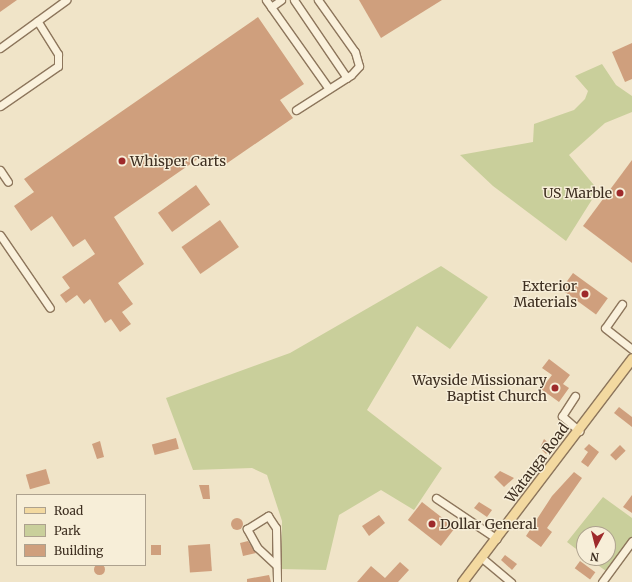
<!DOCTYPE html>
<html>
<head>
<meta charset="utf-8">
<style>
  body { margin:0 }
  #map { position:relative; width:632px; height:582px; overflow:hidden; background:#f0e4c8; font-family:Merriweather,serif }
  div>[style] { position:absolute }
  [style*='--x'] { left:calc(var(--x)*1px); top:calc(var(--y)*1px); width:calc(var(--w)*1px); rotate:calc(var(--a)*1deg) }
  .green>* { inset:0; background:#c9cf9b }
  .building>* { inset:0; background:#cf9f7d; transform-origin:0 0 }
  .round { border-radius:50% }
  .roads { filter:drop-shadow(1px 0 #8d765c) drop-shadow(-1px 0 #8d765c) drop-shadow(0 1px #8d765c) drop-shadow(0 -1px #8d765c) }
  .minor>* { height:7px; margin:-3.5px; padding:0 3.5px; transform-origin:3.5px; border-radius:3.5px; background:#faf1dc }
  .major>* { height:9px; margin:-4.5px; padding:0 4.5px; transform-origin:4.5px; border-radius:4.5px; background:#f3d9a0 }
  .dots>* { width:11px; height:11px; translate:-50% -50%; box-sizing:border-box; border:2px solid #f7eed8; border-radius:50% }
  span { translate:-50% -50%; white-space:nowrap; text-align:center; line-height:1.15; -webkit-text-stroke:3px #f7eed8; paint-order:stroke }
  .poi-label { font-size:14px; color:#3d2e20 }
  .left { translate:0 -50%; text-align:left }
  .right { translate:-100% -50%; text-align:right }
  .street-label { font-size:14px; color:#3d2e20 }
  .legend { position:absolute; left:16px; top:494px; width:130px; height:72px; box-sizing:border-box; background:#f7eed8; border:1px solid #ada18e; margin:0; padding:5px 7px; list-style:none; font-size:12px; color:#3d2e20 }
  .legend li { display:flex; align-items:center; gap:8px; height:20px }
  .legend b { width:20px; border:1px solid #ada18e }
  .north { position:absolute; left:576px; top:526px; width:40px; height:40px; box-sizing:border-box; background:#f7eed8; border:1px solid #ada18e; border-radius:50%; rotate:187deg; font-size:11px; font-weight:700; line-height:16px; text-align:center; color:#3d2e20 }
  .north::after { content:''; display:block; margin:auto; width:14px; height:18px; background:#9e2a2b; clip-path:polygon(50% 0,100% 100%,50% 72%,0 100%) }
</style>
</head>
<body>
<div id="map">
  <div class="green">
    <div style="clip-path:polygon(602px 64px,616px 85px,632px 96px,632px 112px,605px 123px,569px 155px,598px 190px,566px 241px,493px 186px,460px 155px,533px 142px,534px 124px,574px 110px,585px 99px,588px 91px,575px 76px)"></div>
    <div style="clip-path:polygon(441px 266px,488px 297px,450px 349px,417px 326px,367px 410px,442px 468px,414px 510px,381px 490px,339px 515px,326px 570px,281px 569px,282px 521px,267px 475px,252px 468px,193px 470px,166px 398px,290px 353px)"></div>
    <div style="clip-path:polygon(603px 497px,632px 518px,632px 537px,606px 571px,588px 558px,608px 558px,608px 534px,584px 534px,584px 555px,567px 542px)"></div>
  </div>
  <div class="building">
    <div style="clip-path:polygon(0 0,17px 0,0 12px)"></div>
    <div style="clip-path:polygon(359px 0,442px 0,381px 38px)"></div>
    <div style="clip-path:polygon(258px 17px,304px 84px,280px 100px,293px 118px,223px 166px,217px 158px,208px 164px,202px 156px,114px 217px,144px 264px,118px 283px,133px 304px,122px 312px,131px 324px,120px 332px,111px 319px,105px 323px,90px 299px,84px 304px,77px 295px,66px 303px,60px 295px,70px 288px,62px 277px,95px 254px,85px 239px,73px 247px,52px 216px,31px 231px,14px 206px,34px 192px,24px 179px)"></div>
    <div style="clip-path:polygon(632px 43px,632px 79px,625px 82px,612px 52px)"></div>
    <div style="clip-path:polygon(632px 160px,632px 263px,583px 226px)"></div>
    <div style="left:196px;top:185px;width:24px;height:47px;rotate:54deg"></div>
    <div style="left:220px;top:220px;width:33px;height:47px;rotate:55deg"></div>
    <div style="left:573px;top:273px;width:43px;height:20px;rotate:36deg"></div>
    <div style="clip-path:polygon(549px 359px,570px 375px,563px 384px,569px 388px,559px 402px,541px 389px,552px 375px,542px 368px)"></div>
    <div style="clip-path:polygon(619px 407px,632px 417px,632px 427px,614px 413px)"></div>
    <div style="left:176px;top:438px;width:11px;height:25px;rotate:75deg"></div>
    <div style="clip-path:polygon(544px 439px,553px 447px,546px 454px,540px 448px)"></div>
    <div style="clip-path:polygon(100px 441px,104px 457px,97px 459px,92px 444px)"></div>
    <div style="clip-path:polygon(589px 444px,599px 452px,588px 467px,581px 462px,588px 452px,584px 449px)"></div>
    <div style="left:620px;top:445px;width:8px;height:14px;rotate:45deg"></div>
    <div style="left:46px;top:469px;width:15px;height:21px;rotate:74deg"></div>
    <div style="clip-path:polygon(500px 471px,514px 478px,504px 487px,494px 477px)"></div>
    <div style="clip-path:polygon(574px 472px,582px 478px,547px 528px,552px 532px,541px 547px,526px 536px,552px 496px)"></div>
    <div style="clip-path:polygon(199px 485px,209px 485px,210px 499px,203px 499px)"></div>
    <div style="clip-path:polygon(632px 495px,632px 513px,623px 507px)"></div>
    <div style="left:422px;top:502px;width:42px;height:23px;rotate:38deg"></div>
    <div style="clip-path:polygon(479px 502px,492px 510px,487px 517px,474px 508px)"></div>
    <div style="clip-path:polygon(379px 515px,385px 523px,369px 536px,362px 526px)"></div>
    <div class="round" style="left:231px;top:518px;width:12px;height:12px"></div>
    <div style="clip-path:polygon(248px 541px,256px 553px,243px 556px,240px 543px)"></div>
    <div style="left:210px;top:544px;width:27px;height:22px;rotate:86deg"></div>
    <div style="left:151px;top:545px;width:10px;height:10px"></div>
    <div style="clip-path:polygon(505px 555px,517px 564px,512px 570px,501px 560px)"></div>
    <div style="left:580px;top:561px;width:19px;height:9px;rotate:36deg"></div>
    <div style="clip-path:polygon(400px 562px,409px 570px,398px 582px,357px 582px,371px 566px,385px 578px)"></div>
    <div class="round" style="left:93.5px;top:563.5px;width:11px;height:11px"></div>
    <div style="clip-path:polygon(269px 575px,271px 582px,247px 582px,247px 579px)"></div>
  </div>
  <div class="roads">
    <div class="minor">
      <div style="--x:266;--y:0;--w:9;--a:54"></div>
      <div style="--x:281;--y:0;--w:12;--a:145"></div>
      <div style="--x:271;--y:7;--w:100;--a:54.7"></div>
      <div style="--x:294;--y:0;--w:94;--a:55.8"></div>
      <div style="--x:0;--y:48;--w:82;--a:-36"></div>
      <div style="--x:0;--y:106;--w:70;--a:-34.6"></div>
      <div style="--x:58;--y:66;--w:12;--a:-90"></div>
      <div style="--x:58;--y:54;--w:39;--a:-122"></div>
      <div style="--x:296;--y:110;--w:65;--a:-32.5"></div>
      <div style="--x:351;--y:75;--w:12;--a:-48"></div>
      <div style="--x:359;--y:66;--w:15;--a:-106"></div>
      <div style="--x:355;--y:52;--w:64;--a:-125.4"></div>
      <div style="--x:0;--y:170;--w:14;--a:56"></div>
      <div style="--x:0;--y:235;--w:88;--a:55.6"></div>
      <div style="--x:622;--y:304;--w:29;--a:125"></div>
      <div style="--x:605;--y:328;--w:34;--a:38"></div>
      <div style="--x:575;--y:396;--w:24;--a:123"></div>
      <div style="--x:562;--y:416;--w:23;--a:41"></div>
      <div style="--x:436;--y:498;--w:73;--a:33.9"></div>
      <div style="--x:482;--y:558;--w:38;--a:40"></div>
      <div style="--x:276;--y:565;--w:26;--a:-137"></div>
      <div style="--x:257;--y:547;--w:21;--a:-119"></div>
      <div style="--x:247;--y:529;--w:25;--a:-32"></div>
      <div style="--x:268;--y:516;--w:14;--a:56"></div>
      <div style="--x:276;--y:528;--w:54;--a:88.9"></div>
      <div style="--x:602;--y:582;--w:51;--a:-53.8"></div>
    </div>
    <div class="major">
      <div style="--x:462;--y:582;--w:281;--a:-52.8"></div>
    </div>
  </div>
  <div class="dots">
    <div style="left:122px;top:161px;background:#9e2a2b"></div>
    <div style="left:620px;top:193px;background:#9e2a2b"></div>
    <div style="left:585px;top:294px;background:#9e2a2b"></div>
    <div style="left:555px;top:388px;background:#9e2a2b"></div>
    <div style="left:432px;top:524px;background:#9e2a2b"></div>
  </div>
  <div class="poi-label">
    <span class="left" style="left:130px;top:161px">Whisper Carts</span>
    <span class="right" style="left:612px;top:193px">US Marble</span>
    <span class="right" style="left:577px;top:294px">Exterior<br>Materials</span>
    <span class="right" style="left:547px;top:388px">Wayside Missionary<br>Baptist Church</span>
    <span class="left" style="left:440px;top:524px">Dollar General</span>
  </div>
  <div class="street-label">
    <span style="left:537px;top:463px;rotate:-53deg">Watauga Road</span>
  </div>
  <ul class="legend">
  <li><b style="height:5px;background:#f3d9a0"></b>Road</li>
  <li><b style="height:11px;background:#c9cf9b"></b>Park</li>
  <li><b style="height:11px;background:#cf9f7d"></b>Building</li>
  </ul>
  <div class="north">N</div>
</div>
</body>
</html>
